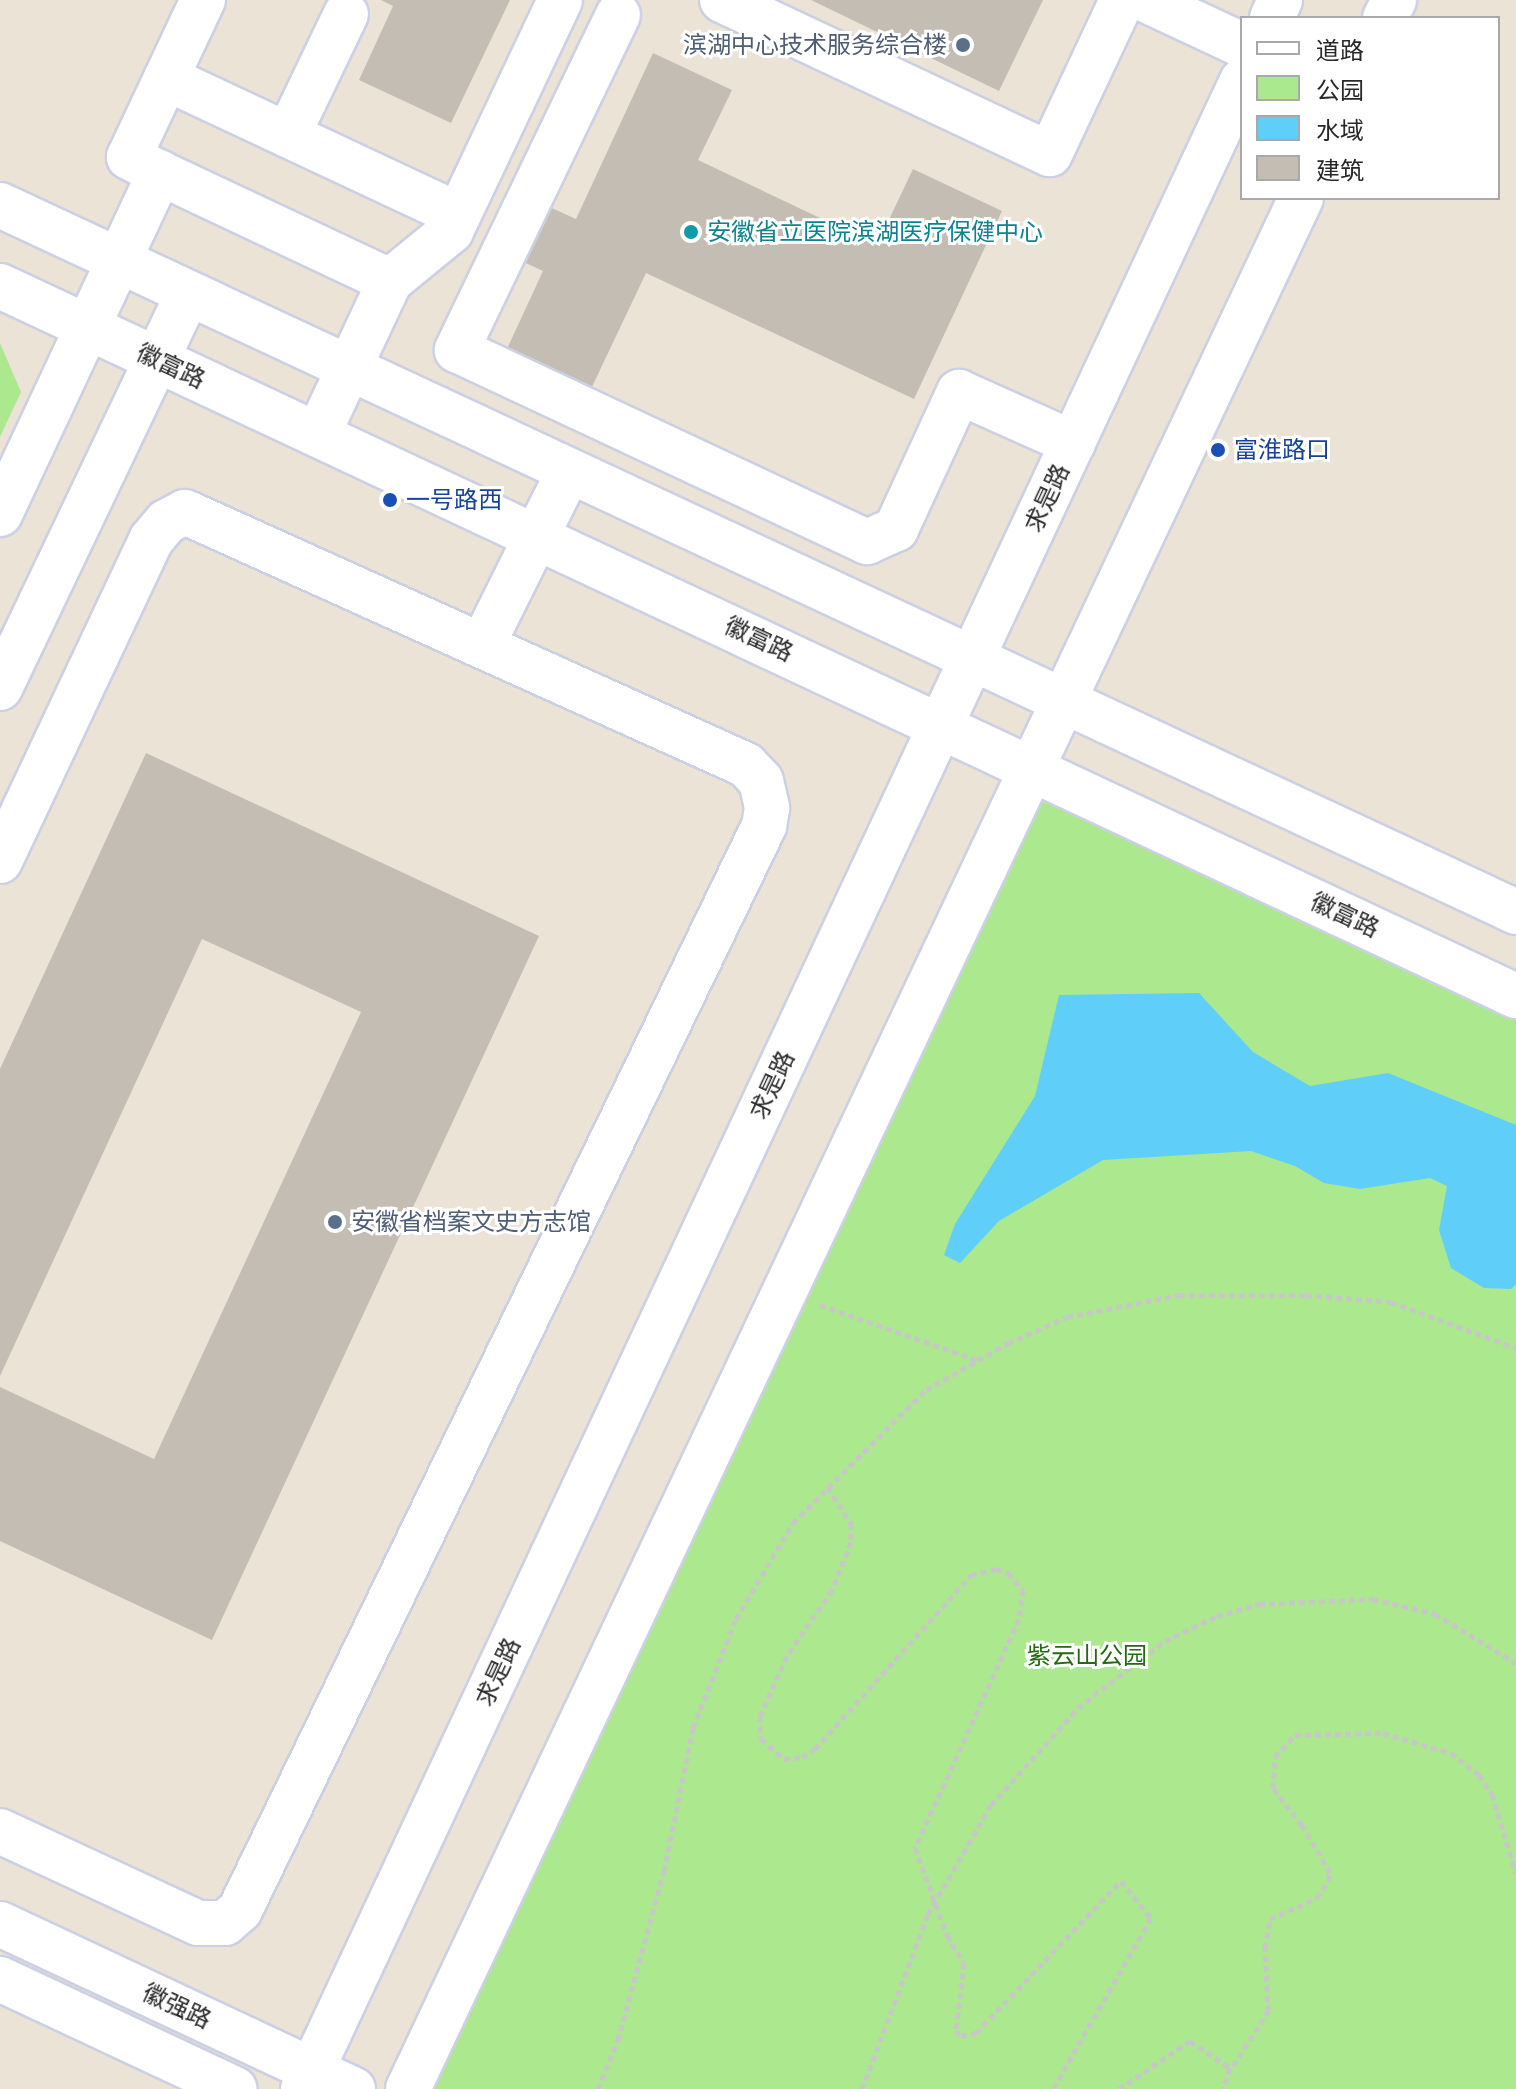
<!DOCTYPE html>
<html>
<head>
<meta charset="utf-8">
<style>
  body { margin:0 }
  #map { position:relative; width:1516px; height:2089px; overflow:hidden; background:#ece3d7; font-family:Raleway,"Noto Sans SC",sans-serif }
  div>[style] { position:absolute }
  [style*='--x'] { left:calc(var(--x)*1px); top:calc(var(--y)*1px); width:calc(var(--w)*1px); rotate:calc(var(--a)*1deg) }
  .green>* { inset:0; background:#abe88e }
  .water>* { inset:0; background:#5fcef9 }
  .building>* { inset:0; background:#c3bdb4 }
  .path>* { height:5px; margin-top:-2.5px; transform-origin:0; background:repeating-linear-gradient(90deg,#c7c7c7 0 6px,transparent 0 10px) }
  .roads { filter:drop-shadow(2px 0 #ccd0e3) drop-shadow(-2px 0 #ccd0e3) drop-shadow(0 2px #ccd0e3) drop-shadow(0 -2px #ccd0e3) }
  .minor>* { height:44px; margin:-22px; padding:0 22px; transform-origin:22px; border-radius:22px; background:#fff }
  .dots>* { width:22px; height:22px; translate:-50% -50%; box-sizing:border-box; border:4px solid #fff; border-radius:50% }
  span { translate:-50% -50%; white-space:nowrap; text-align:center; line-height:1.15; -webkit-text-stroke:6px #fff; paint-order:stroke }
  .service-label { font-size:24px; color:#4e5e75 }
  .right { translate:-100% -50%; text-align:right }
  .left { translate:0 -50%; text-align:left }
  .culture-label { font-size:24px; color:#0d838f }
  .street-label { font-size:24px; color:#282828 }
  .transit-label { font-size:24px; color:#164399 }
  .park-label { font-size:24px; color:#236a13 }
  .legend { position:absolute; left:1240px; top:16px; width:260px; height:184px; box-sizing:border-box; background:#fff; border:2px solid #a9a9a9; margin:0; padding:10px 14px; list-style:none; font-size:24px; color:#282828 }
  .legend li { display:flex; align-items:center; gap:16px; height:40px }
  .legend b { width:40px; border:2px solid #a9a9a9 }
</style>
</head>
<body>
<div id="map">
  <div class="green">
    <div style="clip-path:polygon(0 343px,21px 392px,0 437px)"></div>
    <div style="clip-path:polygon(1033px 767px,1516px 996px,1516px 2089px,408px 2089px)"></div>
  </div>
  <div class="water">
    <div style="clip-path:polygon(1199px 993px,1253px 1052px,1310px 1086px,1388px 1073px,1516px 1125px,1516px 1284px,1511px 1289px,1484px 1288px,1451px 1268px,1439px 1230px,1447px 1186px,1430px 1178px,1360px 1189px,1324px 1183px,1295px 1166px,1251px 1151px,1103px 1160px,999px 1221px,960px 1263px,944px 1255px,955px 1224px,1035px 1096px,1059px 995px)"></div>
  </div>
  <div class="building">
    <div style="clip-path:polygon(381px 0,510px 0,451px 123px,359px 80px,393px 6px)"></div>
    <div style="clip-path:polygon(811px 0,1043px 0,999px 91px)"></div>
    <div style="clip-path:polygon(653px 53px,732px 90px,698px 160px,877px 245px,913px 169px,1002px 211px,914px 399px,646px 273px,590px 391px,506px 351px,543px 271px,519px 260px,545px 205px,576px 219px)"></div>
    <div style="clip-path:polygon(146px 753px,539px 936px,212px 1640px,0 1541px,0 1387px,154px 1459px,361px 1012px,202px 939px,0 1376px,0 1069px)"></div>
  </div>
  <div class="path">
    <div style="--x:820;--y:1305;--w:166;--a:19.3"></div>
    <div style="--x:828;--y:1487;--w:44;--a:58.1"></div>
    <div style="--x:851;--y:1524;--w:18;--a:90"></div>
    <div style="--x:851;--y:1542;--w:52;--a:111.6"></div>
    <div style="--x:832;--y:1590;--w:80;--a:124.3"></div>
    <div style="--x:787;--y:1656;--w:66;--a:114.2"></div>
    <div style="--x:760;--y:1716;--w:23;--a:88"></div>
    <div style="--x:761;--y:1739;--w:30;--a:41"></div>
    <div style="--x:784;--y:1759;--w:18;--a:-6"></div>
    <div style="--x:802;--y:1757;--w:15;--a:-32"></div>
    <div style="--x:815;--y:1749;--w:234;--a:-48.1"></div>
    <div style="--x:971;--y:1575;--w:26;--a:-13"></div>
    <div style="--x:996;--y:1569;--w:13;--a:18"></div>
    <div style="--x:1008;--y:1573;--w:23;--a:49"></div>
    <div style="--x:1023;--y:1590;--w:29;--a:98"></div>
    <div style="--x:1019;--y:1619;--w:252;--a:114.4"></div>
    <div style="--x:915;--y:1848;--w:93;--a:69.8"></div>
    <div style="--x:947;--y:1935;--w:33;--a:59"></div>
    <div style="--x:964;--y:1963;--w:68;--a:96.7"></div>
    <div style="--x:956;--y:2031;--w:7;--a:45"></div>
    <div style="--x:961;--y:2036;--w:15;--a:-11"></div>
    <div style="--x:976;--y:2033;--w:210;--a:-46.4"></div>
    <div style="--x:1121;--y:1881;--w:48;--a:51"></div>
    <div style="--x:1151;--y:1918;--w:197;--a:119.8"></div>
    <div style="--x:1228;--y:2074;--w:75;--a:-57.6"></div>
    <div style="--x:1268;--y:2011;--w:63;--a:-92.7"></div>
    <div style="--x:1265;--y:1948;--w:29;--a:-80"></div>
    <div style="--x:1270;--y:1919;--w:51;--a:-24.1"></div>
    <div style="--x:1317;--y:1898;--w:20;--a:-57"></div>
    <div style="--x:1328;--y:1881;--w:8;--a:-76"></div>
    <div style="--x:1330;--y:1873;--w:56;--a:-120.3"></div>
    <div style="--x:1302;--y:1825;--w:47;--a:-128.1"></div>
    <div style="--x:1273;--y:1788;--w:31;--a:-86"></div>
    <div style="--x:1275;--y:1757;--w:30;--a:-48"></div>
    <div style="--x:1295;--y:1735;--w:88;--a:-1.3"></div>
    <div style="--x:1383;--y:1733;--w:71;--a:16.4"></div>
    <div style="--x:1451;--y:1753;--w:36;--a:38"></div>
    <div style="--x:1479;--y:1775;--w:23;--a:56"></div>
    <div style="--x:1492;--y:1794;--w:83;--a:73.1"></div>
    <div style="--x:598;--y:2089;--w:53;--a:-67.8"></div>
    <div style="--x:618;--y:2040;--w:175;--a:-74.8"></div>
    <div style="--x:664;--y:1871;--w:146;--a:-78.5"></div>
    <div style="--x:693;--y:1728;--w:117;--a:-68.5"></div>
    <div style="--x:736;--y:1619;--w:112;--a:-59.3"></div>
    <div style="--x:793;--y:1523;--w:188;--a:-45"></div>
    <div style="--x:926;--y:1390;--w:95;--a:-29.8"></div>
    <div style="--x:1008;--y:1343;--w:64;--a:-23.8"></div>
    <div style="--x:1067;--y:1317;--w:114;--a:-11.1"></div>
    <div style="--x:1179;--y:1295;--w:127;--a:0"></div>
    <div style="--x:1306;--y:1295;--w:85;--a:4.7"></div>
    <div style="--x:1391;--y:1302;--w:133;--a:20.2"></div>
    <div style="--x:862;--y:2089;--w:187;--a:-69.3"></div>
    <div style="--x:928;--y:1914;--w:126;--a:-60"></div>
    <div style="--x:991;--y:1805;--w:130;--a:-48.1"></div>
    <div style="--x:1078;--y:1708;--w:110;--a:-37.6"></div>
    <div style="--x:1165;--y:1641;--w:58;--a:-25.7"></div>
    <div style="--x:1217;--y:1616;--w:44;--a:-15.9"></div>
    <div style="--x:1259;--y:1604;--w:114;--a:-2.5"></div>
    <div style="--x:1373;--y:1599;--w:64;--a:13.6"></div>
    <div style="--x:1435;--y:1614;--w:95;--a:31.2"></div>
    <div style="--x:1119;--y:2089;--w:86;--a:-34.1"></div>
    <div style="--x:1190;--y:2041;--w:48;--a:34"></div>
    <div style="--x:1230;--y:2068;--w:22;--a:108"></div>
  </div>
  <div class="roads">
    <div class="minor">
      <div style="--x:722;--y:0;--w:362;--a:25.2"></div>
      <div style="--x:1050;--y:154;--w:170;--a:-64.9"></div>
      <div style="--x:1146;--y:0;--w:106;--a:25.1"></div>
      <div style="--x:618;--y:15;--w:372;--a:115.7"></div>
      <div style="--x:457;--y:350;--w:453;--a:25.1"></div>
      <div style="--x:867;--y:542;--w:32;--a:-24"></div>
      <div style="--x:896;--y:529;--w:151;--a:-65.3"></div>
      <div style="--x:959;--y:392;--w:125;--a:24.1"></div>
      <div style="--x:1272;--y:18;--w:20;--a:-66"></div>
      <div style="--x:1385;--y:18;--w:20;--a:-63"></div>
      <div style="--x:166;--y:78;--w:323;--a:25.1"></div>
      <div style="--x:288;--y:135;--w:134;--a:-64.4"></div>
      <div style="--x:160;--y:173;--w:35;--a:-153"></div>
      <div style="--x:129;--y:157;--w:174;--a:-64.8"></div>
      <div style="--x:0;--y:205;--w:1673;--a:25"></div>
      <div style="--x:390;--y:281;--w:79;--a:-39.3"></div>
      <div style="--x:451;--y:231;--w:255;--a:-64.7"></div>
      <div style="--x:0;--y:286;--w:1674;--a:25.1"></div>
      <div style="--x:0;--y:514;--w:377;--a:-64.9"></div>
      <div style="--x:160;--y:173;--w:254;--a:25.2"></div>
      <div style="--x:390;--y:281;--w:169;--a:115.2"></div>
      <div style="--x:483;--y:644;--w:193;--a:-63.6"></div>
      <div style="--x:0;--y:688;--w:437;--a:-64.5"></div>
      <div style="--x:0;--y:861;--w:355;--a:-64.8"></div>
      <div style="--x:151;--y:540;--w:23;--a:-50"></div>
      <div style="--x:166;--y:522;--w:21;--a:-28"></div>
      <div style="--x:185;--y:512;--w:615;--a:24.27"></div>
      <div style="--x:746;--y:765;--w:22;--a:47"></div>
      <div style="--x:761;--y:781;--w:28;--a:77"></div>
      <div style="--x:767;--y:808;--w:18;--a:99"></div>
      <div style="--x:764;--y:826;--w:1204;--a:115.8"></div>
      <div style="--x:240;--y:1910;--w:20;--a:139"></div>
      <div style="--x:225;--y:1923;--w:27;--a:180"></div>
      <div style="--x:198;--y:1923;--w:218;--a:-155.1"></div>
      <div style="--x:0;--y:1924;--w:390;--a:25.1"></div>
      <div style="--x:0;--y:1979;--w:259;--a:25.1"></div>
      <div style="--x:303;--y:2089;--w:2217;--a:-64.94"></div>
      <div style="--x:408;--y:2089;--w:2091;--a:-64.72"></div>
    </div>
  </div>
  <div class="dots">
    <div style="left:963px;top:45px;background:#5c6f8a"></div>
    <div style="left:691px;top:232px;background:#0f9aa8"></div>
    <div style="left:1218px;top:450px;background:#1a4fb4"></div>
    <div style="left:390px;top:500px;background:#1a4fb4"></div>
    <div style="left:335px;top:1222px;background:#5c6f8a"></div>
  </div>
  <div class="service-label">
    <span class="right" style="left:947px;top:45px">滨湖中心技术服务综合楼</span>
    <span class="left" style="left:351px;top:1222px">安徽省档案文史方志馆</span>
  </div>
  <div class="culture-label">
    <span class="left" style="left:707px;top:232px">安徽省立医院滨湖医疗保健中心</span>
  </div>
  <div class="street-label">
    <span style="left:171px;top:366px;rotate:25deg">徽富路</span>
    <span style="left:1047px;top:498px;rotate:-65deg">求是路</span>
    <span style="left:759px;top:639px;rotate:25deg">徽富路</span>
    <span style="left:1345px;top:915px;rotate:25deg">徽富路</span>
    <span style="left:772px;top:1085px;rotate:-65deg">求是路</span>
    <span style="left:498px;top:1672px;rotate:-65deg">求是路</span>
    <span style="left:177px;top:2006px;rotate:25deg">徽强路</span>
  </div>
  <div class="transit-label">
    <span class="left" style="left:1234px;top:450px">富淮路口</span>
    <span class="left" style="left:406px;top:500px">一号路西</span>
  </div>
  <div class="park-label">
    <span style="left:1087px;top:1656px">紫云山公园</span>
  </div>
  <ul class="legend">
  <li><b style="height:10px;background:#fff"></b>道路</li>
  <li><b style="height:22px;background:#abe88e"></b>公园</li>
  <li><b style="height:22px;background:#5fcef9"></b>水域</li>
  <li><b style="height:22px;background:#c3bdb4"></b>建筑</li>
  </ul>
</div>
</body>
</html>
